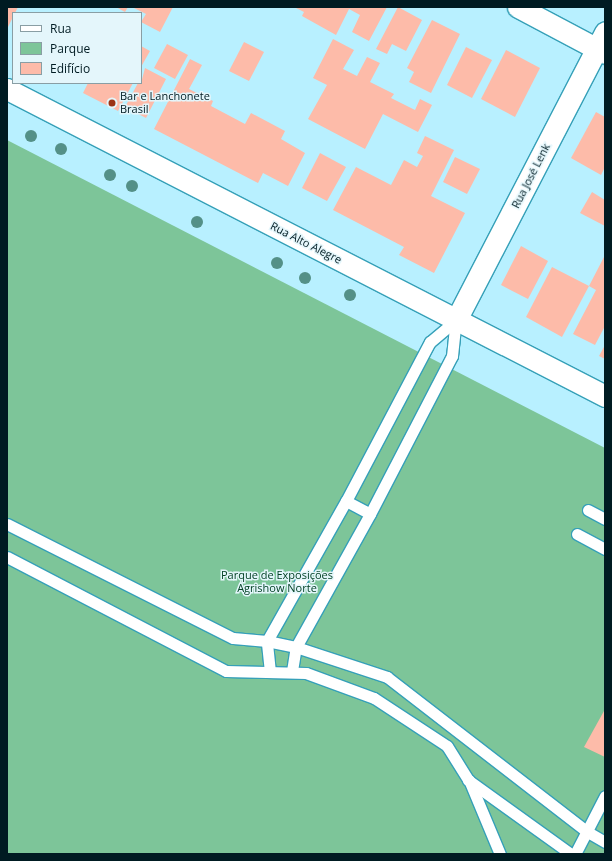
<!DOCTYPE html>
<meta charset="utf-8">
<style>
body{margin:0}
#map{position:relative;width:612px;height:861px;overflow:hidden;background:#b8f0ff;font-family:"Open Sans",sans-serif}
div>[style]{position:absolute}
.green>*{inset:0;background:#7dc599}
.building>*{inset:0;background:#fdbba9}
.roads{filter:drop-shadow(1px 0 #36a0b8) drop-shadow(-1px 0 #36a0b8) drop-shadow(0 1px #36a0b8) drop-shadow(0 -1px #36a0b8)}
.service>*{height:11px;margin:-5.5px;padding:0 5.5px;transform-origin:5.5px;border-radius:5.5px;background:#fff}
.minor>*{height:21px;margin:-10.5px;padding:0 10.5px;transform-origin:10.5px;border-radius:10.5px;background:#fff}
.trees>*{width:12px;height:12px;margin:-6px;border-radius:50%;background:#549087}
.dots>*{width:11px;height:11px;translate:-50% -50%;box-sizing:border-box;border:2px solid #e4f6fb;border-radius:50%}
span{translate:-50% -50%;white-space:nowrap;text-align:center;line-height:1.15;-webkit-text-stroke:3px #e4f6fb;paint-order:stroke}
.poi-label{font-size:11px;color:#001b22}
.left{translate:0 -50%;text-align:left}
.street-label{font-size:11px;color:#001b22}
.park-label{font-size:11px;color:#034225}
.frame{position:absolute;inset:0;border:8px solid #001b22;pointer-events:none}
.legend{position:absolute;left:12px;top:12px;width:130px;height:72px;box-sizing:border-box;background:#e4f6fb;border:1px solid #899ea4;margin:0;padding:5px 7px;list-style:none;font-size:12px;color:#001b22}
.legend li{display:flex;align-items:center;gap:8px;height:20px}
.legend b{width:20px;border:1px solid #899ea4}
</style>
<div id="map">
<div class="green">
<i style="clip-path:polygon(7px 140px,605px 448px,605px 854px,7px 854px)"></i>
</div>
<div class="building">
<i style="clip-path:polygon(7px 7px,18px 7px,7px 29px)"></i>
<i style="clip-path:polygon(116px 7px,128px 7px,125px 12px)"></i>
<i style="clip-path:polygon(132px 7px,173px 7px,160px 32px,141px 22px,146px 14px)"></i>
<i style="clip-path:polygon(294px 7px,387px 7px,369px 41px,352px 32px,360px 15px,349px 9px,336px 35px,302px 16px,304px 12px)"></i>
<i style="clip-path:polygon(398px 7px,422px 20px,406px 51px,392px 44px,387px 54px,376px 49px)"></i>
<i style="clip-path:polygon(432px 20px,460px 34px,431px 93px,409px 82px,414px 72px,407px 68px)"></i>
<i style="clip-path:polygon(333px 39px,354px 50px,343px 69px,357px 76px,367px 57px,380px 63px,370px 82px,394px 94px,391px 98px,415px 110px,420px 99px,432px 105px,418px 132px,383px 114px,365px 149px,308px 119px,327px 85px,313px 78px)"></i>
<i style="clip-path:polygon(244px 42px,264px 52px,249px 81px,229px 71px)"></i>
<i style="clip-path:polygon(167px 44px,188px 55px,175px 79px,154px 68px)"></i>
<i style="clip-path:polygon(141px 46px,150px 51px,141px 67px)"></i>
<i style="clip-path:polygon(466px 47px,492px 60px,472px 98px,447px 85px)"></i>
<i style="clip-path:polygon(506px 50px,540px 68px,515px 117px,481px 99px)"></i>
<i style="clip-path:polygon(190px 59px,202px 65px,189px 89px,213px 101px,211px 106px,245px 124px,251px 113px,285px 131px,281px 139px,305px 153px,288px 186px,263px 173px,258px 183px,154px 129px)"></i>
<i style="clip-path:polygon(145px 68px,166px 79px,146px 118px,125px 107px,138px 83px,141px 83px)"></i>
<i style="clip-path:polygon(88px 83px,133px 83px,118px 111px,83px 93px)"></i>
<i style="clip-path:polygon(596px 112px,605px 117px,605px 167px,601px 175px,571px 158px)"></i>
<i style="clip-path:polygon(425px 136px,454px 150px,431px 196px,465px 213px,434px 273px,399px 255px,404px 247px,333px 210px,356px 167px,391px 185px,404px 160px,417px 167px,423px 156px,417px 153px)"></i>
<i style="clip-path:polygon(320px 153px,346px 167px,327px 201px,302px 188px)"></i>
<i style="clip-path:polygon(455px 157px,480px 169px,467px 194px,443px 182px)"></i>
<i style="clip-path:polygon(592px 192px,605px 200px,605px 226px,580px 213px)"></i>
<i style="clip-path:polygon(521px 246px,548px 261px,528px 299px,501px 285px)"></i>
<i style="clip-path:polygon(605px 255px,605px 326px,595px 345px,573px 334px,596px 290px,589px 286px)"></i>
<i style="clip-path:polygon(552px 267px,589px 286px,562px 337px,526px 317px)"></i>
<i style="clip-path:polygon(605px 345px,605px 359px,599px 356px)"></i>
<i style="clip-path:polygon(604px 711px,605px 712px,605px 757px,584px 747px)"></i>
</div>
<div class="roads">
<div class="service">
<i style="left:346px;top:501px;width:27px;rotate:28deg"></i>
<i style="left:588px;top:510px;width:19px;rotate:28deg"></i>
<i style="left:7px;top:524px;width:253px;rotate:26.8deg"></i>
<i style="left:233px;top:638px;width:34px;rotate:5deg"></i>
<i style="left:267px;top:641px;width:30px;rotate:12deg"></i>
<i style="left:296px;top:647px;width:96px;rotate:18.2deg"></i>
<i style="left:387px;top:677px;width:252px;rotate:37.7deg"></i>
<i style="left:586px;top:831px;width:22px;rotate:30deg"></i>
<i style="left:577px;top:534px;width:32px;rotate:28deg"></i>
<i style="left:7px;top:557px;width:247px;rotate:27.5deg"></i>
<i style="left:226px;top:671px;width:80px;rotate:1.4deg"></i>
<i style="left:306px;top:673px;width:72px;rotate:20.2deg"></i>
<i style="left:374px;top:698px;width:87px;rotate:33.3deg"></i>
<i style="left:447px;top:746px;width:40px;rotate:58deg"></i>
<i style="left:468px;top:780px;width:127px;rotate:35.7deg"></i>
<i style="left:292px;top:671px;width:24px;rotate:-81deg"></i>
<i style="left:296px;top:647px;width:152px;rotate:-60.9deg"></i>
<i style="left:370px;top:514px;width:178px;rotate:-62.6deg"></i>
<i style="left:452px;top:356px;width:36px;rotate:-84deg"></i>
<i style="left:270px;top:672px;width:31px;rotate:-96deg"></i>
<i style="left:267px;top:641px;width:161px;rotate:-60.6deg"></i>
<i style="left:346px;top:501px;width:180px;rotate:-62.2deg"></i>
<i style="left:430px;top:342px;width:34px;rotate:-40deg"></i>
<i style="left:469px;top:780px;width:80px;rotate:67.3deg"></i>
<i style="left:575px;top:854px;width:65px;rotate:-62.7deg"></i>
</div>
<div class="minor">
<i style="left:518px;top:7px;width:98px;rotate:27.9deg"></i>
<i style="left:7px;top:89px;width:672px;rotate:27.17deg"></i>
<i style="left:456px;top:320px;width:324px;rotate:-62.6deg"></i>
</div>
</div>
<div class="trees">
<i style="left:31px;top:136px"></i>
<i style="left:61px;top:149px"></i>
<i style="left:110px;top:175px"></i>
<i style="left:132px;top:186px"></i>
<i style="left:197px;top:222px"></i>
<i style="left:277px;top:263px"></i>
<i style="left:305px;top:278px"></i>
<i style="left:350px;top:295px"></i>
</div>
<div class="dots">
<i style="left:112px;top:103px;background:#9b3314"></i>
</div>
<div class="poi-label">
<span class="left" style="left:120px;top:103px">Bar e Lanchonete<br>Brasil</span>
</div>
<div class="street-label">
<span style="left:531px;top:176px;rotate:-63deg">Rua José Lenk</span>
<span style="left:306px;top:243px;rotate:27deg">Rua Alto Alegre</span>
</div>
<div class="park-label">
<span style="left:277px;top:582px">Parque de Exposições<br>Agrishow Norte</span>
</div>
<div class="frame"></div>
<ul class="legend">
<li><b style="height:5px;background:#fff"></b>Rua</li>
<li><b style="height:11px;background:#7dc599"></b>Parque</li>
<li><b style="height:11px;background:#fdbba9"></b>Edifício</li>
</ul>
</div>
